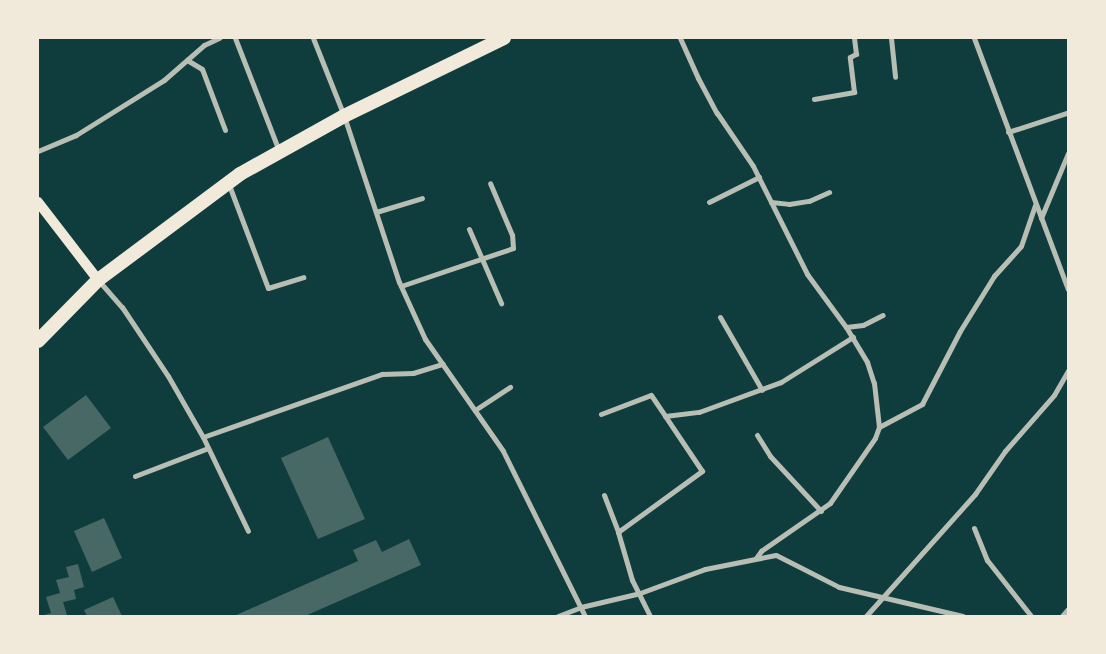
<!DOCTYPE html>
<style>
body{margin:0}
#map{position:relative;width:1106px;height:654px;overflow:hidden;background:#0f3d3e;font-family:"Source Sans 3",sans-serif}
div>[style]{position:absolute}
.building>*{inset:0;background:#486865}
.minor>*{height:5px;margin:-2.5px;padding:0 2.5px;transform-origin:2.5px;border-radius:2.5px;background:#b8beb3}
.secondary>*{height:10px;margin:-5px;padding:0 5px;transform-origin:5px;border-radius:5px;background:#f1e9da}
.trunk>*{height:14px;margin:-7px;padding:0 7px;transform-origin:7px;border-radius:7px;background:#f1e9da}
span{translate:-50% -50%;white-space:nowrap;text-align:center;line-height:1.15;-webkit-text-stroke:5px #f1e9da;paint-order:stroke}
.frame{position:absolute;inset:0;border:39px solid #f1e9da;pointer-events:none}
</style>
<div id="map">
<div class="building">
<i style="clip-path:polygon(86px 395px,111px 428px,68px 460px,43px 427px)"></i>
<i style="clip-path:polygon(328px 437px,365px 519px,318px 539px,281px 458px)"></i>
<i style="clip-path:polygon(104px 518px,122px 558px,92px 572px,74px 531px)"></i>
<i style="clip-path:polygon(409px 539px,421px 565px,305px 616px,234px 616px,358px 561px,353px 550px,376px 540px,382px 552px)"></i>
<i style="clip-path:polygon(78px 564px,84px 587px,74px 590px,76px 599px,63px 602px,67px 615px,41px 616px,51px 613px,46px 597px,60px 593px,56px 580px,69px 577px,66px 567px)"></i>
<i style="clip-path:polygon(113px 597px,122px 616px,87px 616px,84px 610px)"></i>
</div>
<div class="minor">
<i style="left:235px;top:38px;width:121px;rotate:68.7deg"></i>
<i style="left:313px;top:38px;width:84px;rotate:68.3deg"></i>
<i style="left:344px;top:116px;width:175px;rotate:71.7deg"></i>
<i style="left:399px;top:282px;width:63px;rotate:65.5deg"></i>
<i style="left:425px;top:339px;width:136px;rotate:55.1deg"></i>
<i style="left:503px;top:451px;width:184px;rotate:63.6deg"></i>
<i style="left:680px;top:38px;width:44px;rotate:65.8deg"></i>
<i style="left:698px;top:78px;width:40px;rotate:62deg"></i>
<i style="left:717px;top:113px;width:64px;rotate:55.8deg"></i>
<i style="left:753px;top:166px;width:121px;rotate:63.4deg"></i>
<i style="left:807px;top:274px;width:66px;rotate:53.7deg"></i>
<i style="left:846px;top:327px;width:41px;rotate:59deg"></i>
<i style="left:867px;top:362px;width:22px;rotate:72deg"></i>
<i style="left:874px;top:383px;width:44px;rotate:83.5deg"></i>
<i style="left:891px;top:38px;width:39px;rotate:84deg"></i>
<i style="left:974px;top:38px;width:268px;rotate:69.5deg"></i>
<i style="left:187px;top:60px;width:17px;rotate:31deg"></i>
<i style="left:202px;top:69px;width:65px;rotate:69.3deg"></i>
<i style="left:814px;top:99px;width:41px;rotate:-9.9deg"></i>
<i style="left:854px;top:92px;width:35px;rotate:-97deg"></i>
<i style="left:850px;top:57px;width:7px;rotate:-27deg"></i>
<i style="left:856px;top:54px;width:16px;rotate:-97deg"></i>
<i style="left:1008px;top:132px;width:61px;rotate:-18.1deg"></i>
<i style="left:38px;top:151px;width:41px;rotate:-22.8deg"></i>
<i style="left:76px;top:135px;width:104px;rotate:-32deg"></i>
<i style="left:164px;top:80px;width:53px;rotate:-41.2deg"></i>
<i style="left:204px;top:45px;width:17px;rotate:-25deg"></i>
<i style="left:229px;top:185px;width:110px;rotate:69.3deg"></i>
<i style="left:268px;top:288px;width:37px;rotate:-17deg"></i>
<i style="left:709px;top:202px;width:56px;rotate:-26.6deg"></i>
<i style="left:771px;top:202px;width:18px;rotate:6deg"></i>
<i style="left:789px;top:204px;width:20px;rotate:-9deg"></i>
<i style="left:809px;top:201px;width:22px;rotate:-24deg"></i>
<i style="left:376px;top:212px;width:48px;rotate:-16.9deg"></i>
<i style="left:1041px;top:218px;width:70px;rotate:-67.4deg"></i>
<i style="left:469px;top:229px;width:81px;rotate:66.6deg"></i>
<i style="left:99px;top:281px;width:35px;rotate:49deg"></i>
<i style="left:122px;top:307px;width:83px;rotate:56.3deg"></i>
<i style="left:168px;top:376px;width:70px;rotate:60.2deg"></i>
<i style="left:203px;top:437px;width:104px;rotate:64.4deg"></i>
<i style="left:401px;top:286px;width:118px;rotate:-18.7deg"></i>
<i style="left:513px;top:248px;width:13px;rotate:-94deg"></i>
<i style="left:512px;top:235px;width:56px;rotate:-112.9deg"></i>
<i style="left:720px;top:317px;width:84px;rotate:60.1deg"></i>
<i style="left:846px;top:327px;width:17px;rotate:-7deg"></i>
<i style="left:863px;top:325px;width:22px;rotate:-27deg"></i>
<i style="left:475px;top:410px;width:42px;rotate:-33.3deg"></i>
<i style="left:601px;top:414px;width:53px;rotate:-20.8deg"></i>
<i style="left:651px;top:395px;width:25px;rotate:56deg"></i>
<i style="left:665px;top:416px;width:34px;rotate:-7deg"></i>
<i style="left:699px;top:412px;width:87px;rotate:-20.1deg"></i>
<i style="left:781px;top:382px;width:85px;rotate:-32deg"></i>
<i style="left:757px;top:435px;width:25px;rotate:58deg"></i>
<i style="left:770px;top:456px;width:75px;rotate:47.2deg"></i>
<i style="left:203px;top:437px;width:190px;rotate:-19.4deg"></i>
<i style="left:382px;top:374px;width:31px;rotate:-2deg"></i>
<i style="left:413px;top:373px;width:31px;rotate:-17deg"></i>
<i style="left:135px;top:476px;width:78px;rotate:-21deg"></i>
<i style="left:604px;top:495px;width:40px;rotate:69deg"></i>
<i style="left:974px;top:528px;width:35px;rotate:68deg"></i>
<i style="left:987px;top:560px;width:71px;rotate:51.8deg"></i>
<i style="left:756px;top:558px;width:9px;rotate:-54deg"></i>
<i style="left:761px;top:551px;width:84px;rotate:-34.8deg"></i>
<i style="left:830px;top:503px;width:79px;rotate:-55.3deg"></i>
<i style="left:875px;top:438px;width:12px;rotate:-70deg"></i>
<i style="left:879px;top:427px;width:49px;rotate:-28.1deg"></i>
<i style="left:922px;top:404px;width:82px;rotate:-62.5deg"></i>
<i style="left:960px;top:331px;width:65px;rotate:-58.3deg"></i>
<i style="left:994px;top:276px;width:40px;rotate:-48deg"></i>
<i style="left:1021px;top:246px;width:43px;rotate:-71.1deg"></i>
<i style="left:558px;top:616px;width:25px;rotate:-21deg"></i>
<i style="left:581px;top:607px;width:61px;rotate:-13.3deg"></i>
<i style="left:640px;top:593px;width:69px;rotate:-20.3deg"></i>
<i style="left:705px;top:569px;width:72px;rotate:-11.2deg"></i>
<i style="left:776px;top:555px;width:71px;rotate:26.9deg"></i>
<i style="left:839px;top:587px;width:127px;rotate:13.2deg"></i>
<i style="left:650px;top:616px;width:40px;rotate:-116.6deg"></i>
<i style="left:632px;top:580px;width:50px;rotate:-106.3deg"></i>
<i style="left:618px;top:532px;width:104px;rotate:-36deg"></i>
<i style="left:702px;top:471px;width:66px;rotate:-123.9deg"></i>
<i style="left:866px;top:616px;width:164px;rotate:-48.2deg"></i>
<i style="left:975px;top:494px;width:52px;rotate:-55.1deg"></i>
<i style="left:1005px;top:451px;width:74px;rotate:-48.8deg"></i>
<i style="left:1054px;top:395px;width:28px;rotate:-60deg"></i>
<i style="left:1062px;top:616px;width:9px;rotate:-49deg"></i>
</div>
<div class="secondary">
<i style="left:38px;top:202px;width:98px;rotate:52.4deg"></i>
</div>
<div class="trunk">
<i style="left:38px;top:341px;width:86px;rotate:-45.5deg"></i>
<i style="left:98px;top:280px;width:177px;rotate:-36.7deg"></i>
<i style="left:240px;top:174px;width:119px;rotate:-29.1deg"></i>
<i style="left:344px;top:116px;width:178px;rotate:-26deg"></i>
</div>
<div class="frame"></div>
</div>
